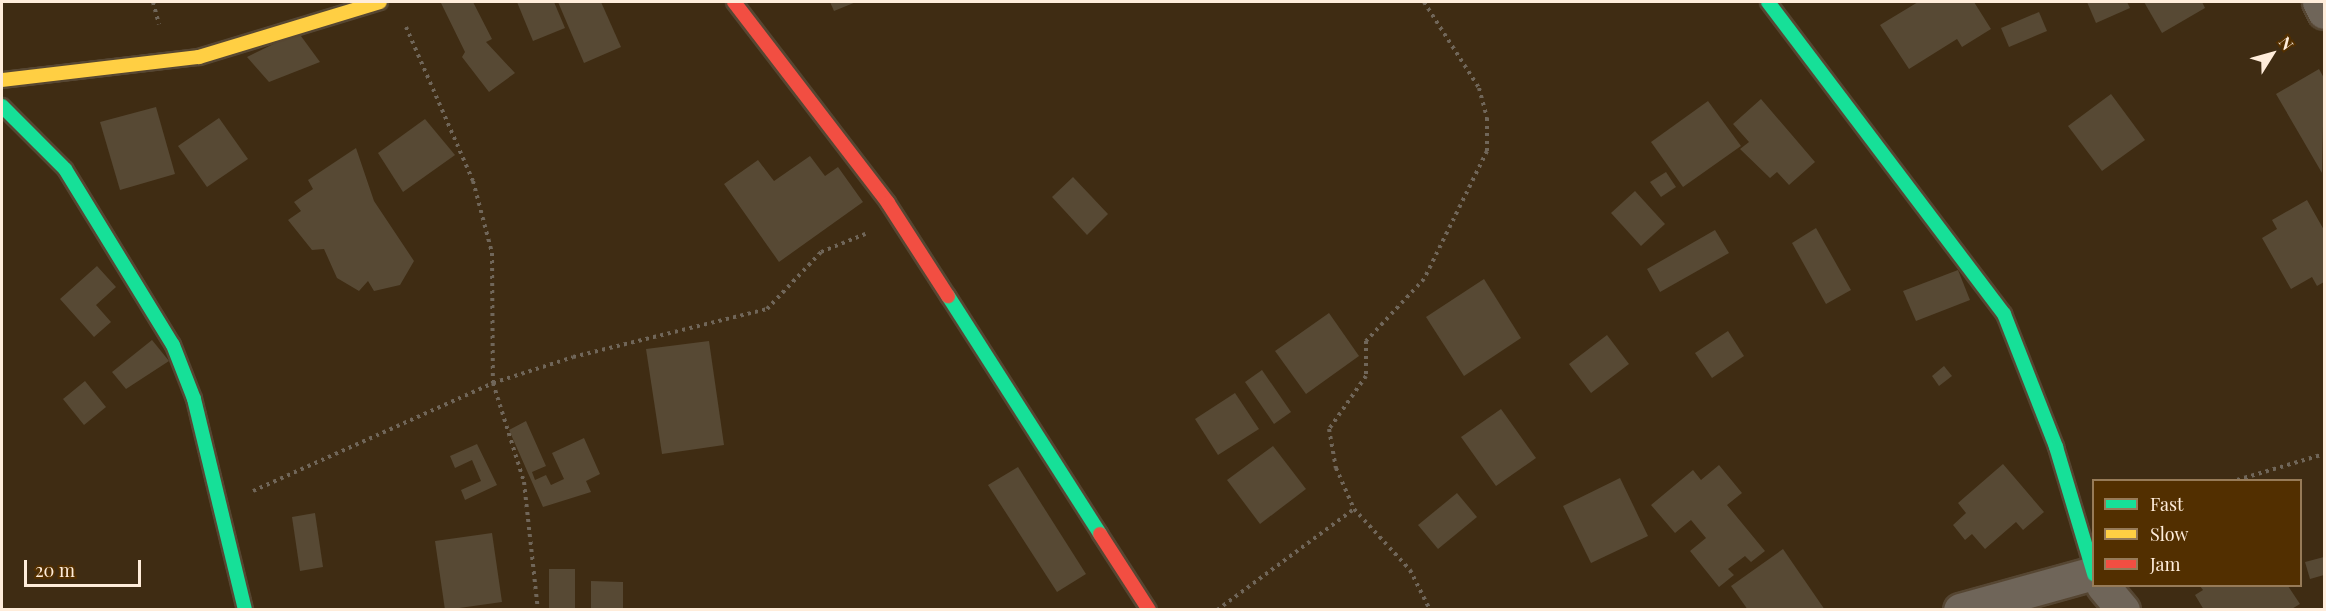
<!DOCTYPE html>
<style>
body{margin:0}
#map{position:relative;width:2326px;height:611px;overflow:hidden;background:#3f2c13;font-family:"Playfair Display",serif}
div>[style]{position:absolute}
.building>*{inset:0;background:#574934}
.path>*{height:4px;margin-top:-2px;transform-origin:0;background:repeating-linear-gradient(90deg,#706659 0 3px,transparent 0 7.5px)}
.roads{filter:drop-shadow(2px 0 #564632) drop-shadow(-2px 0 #564632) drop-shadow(0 2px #564632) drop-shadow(0 -2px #564632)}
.street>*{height:33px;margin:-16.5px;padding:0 16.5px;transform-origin:16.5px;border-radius:16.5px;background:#6f6559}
.fast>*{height:14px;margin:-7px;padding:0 7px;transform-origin:7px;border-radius:7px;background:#16e098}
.slow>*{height:14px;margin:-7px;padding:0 7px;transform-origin:7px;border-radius:7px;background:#ffcf43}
.jam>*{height:14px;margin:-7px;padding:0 7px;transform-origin:7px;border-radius:7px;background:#f24e42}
span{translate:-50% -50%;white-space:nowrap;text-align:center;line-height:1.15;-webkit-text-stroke:4.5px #522f00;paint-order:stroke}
.frame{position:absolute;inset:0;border:3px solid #ffeddb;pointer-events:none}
.legend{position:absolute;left:2092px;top:479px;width:210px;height:108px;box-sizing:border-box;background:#522f00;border:2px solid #977b58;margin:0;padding:8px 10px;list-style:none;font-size:18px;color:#ffeddb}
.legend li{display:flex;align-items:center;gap:12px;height:30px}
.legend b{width:30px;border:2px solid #977b58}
.north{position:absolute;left:2242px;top:24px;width:60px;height:60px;-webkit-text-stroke:4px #522f00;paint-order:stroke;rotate:53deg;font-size:16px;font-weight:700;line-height:24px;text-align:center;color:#ffeddb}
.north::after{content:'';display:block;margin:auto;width:21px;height:27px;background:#ffeddb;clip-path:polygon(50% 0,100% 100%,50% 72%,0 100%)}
.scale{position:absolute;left:24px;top:560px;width:117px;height:27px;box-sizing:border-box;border:3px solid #ffeddb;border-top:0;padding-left:8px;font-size:18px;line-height:21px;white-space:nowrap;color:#ffeddb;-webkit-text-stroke:4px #522f00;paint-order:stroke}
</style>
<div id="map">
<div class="building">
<i style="clip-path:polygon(445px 2px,473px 2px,492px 39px,486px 42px,515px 73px,489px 92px,462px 57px,465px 52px,441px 3px)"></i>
<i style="clip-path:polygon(517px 2px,554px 2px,565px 28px,533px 41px)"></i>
<i style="clip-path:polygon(558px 2px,601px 2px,621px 47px,584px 63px)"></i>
<i style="clip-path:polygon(830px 2px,856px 2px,834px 11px)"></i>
<i style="clip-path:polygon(1918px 2px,1974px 2px,1991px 29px,1962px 47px,1957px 39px,1909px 69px,1880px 25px)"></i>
<i style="clip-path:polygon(2087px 2px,2127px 2px,2130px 8px,2096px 23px)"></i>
<i style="clip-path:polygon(2144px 2px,2202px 2px,2205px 8px,2162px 33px)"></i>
<i style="clip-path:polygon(2039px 12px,2047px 31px,2009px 47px,2001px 28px)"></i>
<i style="clip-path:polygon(298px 32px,320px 62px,269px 82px,247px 57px)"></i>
<i style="clip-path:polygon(2319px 69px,2324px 78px,2322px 173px,2276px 94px)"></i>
<i style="clip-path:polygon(2111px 94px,2145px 140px,2102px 171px,2068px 126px)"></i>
<i style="clip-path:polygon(1761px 99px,1815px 162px,1789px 185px,1777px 172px,1770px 178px,1740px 149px,1749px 142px,1733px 124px)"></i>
<i style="clip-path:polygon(1708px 101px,1741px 146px,1683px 187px,1651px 142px)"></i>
<i style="clip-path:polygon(156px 107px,175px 174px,120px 190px,100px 122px)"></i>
<i style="clip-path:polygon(219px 118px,248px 159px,207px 187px,178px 146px)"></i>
<i style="clip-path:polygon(425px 119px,455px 155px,403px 192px,378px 153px)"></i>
<i style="clip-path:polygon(356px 148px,374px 201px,414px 261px,400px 285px,374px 291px,368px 281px,359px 291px,337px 278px,324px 249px,312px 250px,288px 220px,301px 211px,294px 202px,313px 189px,308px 180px)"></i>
<i style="clip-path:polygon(810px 156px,825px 176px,838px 167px,863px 202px,779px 262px,724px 184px,758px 160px,774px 181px)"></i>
<i style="clip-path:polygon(1666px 172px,1676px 187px,1661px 197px,1650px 182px)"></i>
<i style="clip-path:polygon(1073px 177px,1108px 214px,1087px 235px,1052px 197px)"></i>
<i style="clip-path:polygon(1635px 191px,1665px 224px,1641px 246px,1611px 213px)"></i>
<i style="clip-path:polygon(2307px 200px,2324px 230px,2324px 282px,2317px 286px,2312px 277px,2291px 289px,2262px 238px,2277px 229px,2272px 220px)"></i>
<i style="clip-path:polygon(1816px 228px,1851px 290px,1826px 304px,1792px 243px)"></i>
<i style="clip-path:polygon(1715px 230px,1729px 253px,1660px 292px,1647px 269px)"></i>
<i style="clip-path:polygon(97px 266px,116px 287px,96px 305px,111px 322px,94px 337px,60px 299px)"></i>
<i style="clip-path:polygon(1958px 270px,1970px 300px,1916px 321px,1903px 291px)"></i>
<i style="clip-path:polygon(1484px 279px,1521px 338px,1464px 376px,1426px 317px)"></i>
<i style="clip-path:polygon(1329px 313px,1359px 356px,1306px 394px,1275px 351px)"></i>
<i style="clip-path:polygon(1728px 331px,1744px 356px,1712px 378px,1695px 353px)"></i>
<i style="clip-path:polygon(1607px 335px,1629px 364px,1591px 393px,1569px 364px)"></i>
<i style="clip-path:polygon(152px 340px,169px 361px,126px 389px,112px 372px)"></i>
<i style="clip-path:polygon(709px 341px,724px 445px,662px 454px,646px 349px)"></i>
<i style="clip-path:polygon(1944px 366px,1952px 376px,1939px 386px,1932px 376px)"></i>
<i style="clip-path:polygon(1262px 370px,1291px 412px,1274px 424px,1245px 382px)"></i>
<i style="clip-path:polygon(85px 381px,106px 407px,84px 425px,63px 399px)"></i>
<i style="clip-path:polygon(1235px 393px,1259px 429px,1218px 455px,1195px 419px)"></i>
<i style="clip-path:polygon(1501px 409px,1536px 458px,1496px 486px,1461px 437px)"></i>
<i style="clip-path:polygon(526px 421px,546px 466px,532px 472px,535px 480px,546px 475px,551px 485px,564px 479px,552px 453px,584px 438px,600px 474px,586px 481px,591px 492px,543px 507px,509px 430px)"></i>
<i style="clip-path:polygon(477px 444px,497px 485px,465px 500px,461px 490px,481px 481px,472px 460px,455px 468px,450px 456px)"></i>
<i style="clip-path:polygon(1273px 446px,1306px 489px,1260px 524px,1227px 480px)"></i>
<i style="clip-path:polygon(2003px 464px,2044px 512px,2023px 530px,2016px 522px,1985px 549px,1972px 534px,1965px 540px,1953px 525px,1966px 513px,1958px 503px)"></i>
<i style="clip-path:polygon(1719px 465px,1742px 493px,1727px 505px,1765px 551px,1751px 562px,1745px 556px,1728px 569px,1734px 575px,1719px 587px,1690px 551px,1706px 538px,1691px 520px,1675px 533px,1651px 505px,1693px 470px,1701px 480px)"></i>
<i style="clip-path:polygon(1018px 467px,1086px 574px,1057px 592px,988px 485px)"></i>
<i style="clip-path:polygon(1620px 478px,1648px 536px,1591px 563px,1563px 506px)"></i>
<i style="clip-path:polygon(1457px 493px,1477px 517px,1438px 549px,1418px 525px)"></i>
<i style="clip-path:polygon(315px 513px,323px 567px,300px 571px,292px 517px)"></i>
<i style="clip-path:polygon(492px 533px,502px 602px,445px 610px,435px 541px)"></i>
<i style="clip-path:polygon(1783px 549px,1825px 610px,1748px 610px,1731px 586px)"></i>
<i style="clip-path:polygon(2324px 557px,2324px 575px,2310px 579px,2305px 562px)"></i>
<i style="clip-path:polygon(549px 569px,575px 569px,575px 610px,549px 610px)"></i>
<i style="clip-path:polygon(591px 581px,623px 582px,623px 610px,591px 610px)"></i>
<i style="clip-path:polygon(2200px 586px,2288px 586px,2300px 604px,2290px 610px,2204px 610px,2195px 595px,2203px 590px)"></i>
</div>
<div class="path">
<i style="left:153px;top:2px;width:23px;rotate:75deg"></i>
<i style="left:1424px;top:2px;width:102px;rotate:57.4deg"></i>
<i style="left:1479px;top:88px;width:31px;rotate:75deg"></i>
<i style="left:1487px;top:118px;width:33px;rotate:90deg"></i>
<i style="left:1487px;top:151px;width:143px;rotate:116.2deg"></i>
<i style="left:1424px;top:279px;width:85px;rotate:133.1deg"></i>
<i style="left:1366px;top:341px;width:35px;rotate:90deg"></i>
<i style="left:1366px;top:376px;width:65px;rotate:124.9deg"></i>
<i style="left:1329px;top:429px;width:40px;rotate:80deg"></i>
<i style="left:1336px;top:468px;width:45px;rotate:66.3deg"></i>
<i style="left:1354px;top:509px;width:83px;rotate:47.4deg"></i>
<i style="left:1410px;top:570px;width:45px;rotate:63.4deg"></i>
<i style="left:406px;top:27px;width:168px;rotate:66.5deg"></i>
<i style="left:473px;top:181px;width:74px;rotate:75.2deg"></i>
<i style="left:492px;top:253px;width:130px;rotate:89.6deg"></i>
<i style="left:493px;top:383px;width:104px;rotate:72.6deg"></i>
<i style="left:524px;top:482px;width:129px;rotate:83.8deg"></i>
<i style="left:2237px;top:480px;width:91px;rotate:-16.6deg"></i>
<i style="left:253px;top:491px;width:263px;rotate:-24.2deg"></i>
<i style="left:493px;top:383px;width:84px;rotate:-18deg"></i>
<i style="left:573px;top:357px;width:200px;rotate:-13.9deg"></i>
<i style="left:767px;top:309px;width:79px;rotate:-46.5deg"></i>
<i style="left:821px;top:252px;width:48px;rotate:-22.2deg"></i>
<i style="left:1217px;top:610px;width:170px;rotate:-36.4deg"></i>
</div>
<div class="roads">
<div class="street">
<i style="left:2319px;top:2px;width:11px;rotate:63deg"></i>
<i style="left:2103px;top:586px;width:31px;rotate:50deg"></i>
<i style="left:1960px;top:610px;width:138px;rotate:-15.5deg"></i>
</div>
<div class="fast">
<i style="left:1768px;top:2px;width:391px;rotate:52.9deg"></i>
<i style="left:2004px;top:314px;width:143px;rotate:68.6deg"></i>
<i style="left:2056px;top:447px;width:133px;rotate:73.3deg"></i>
<i style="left:2px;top:106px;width:89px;rotate:45deg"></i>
<i style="left:65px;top:169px;width:206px;rotate:58.5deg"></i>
<i style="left:173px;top:345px;width:58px;rotate:68.7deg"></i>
<i style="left:194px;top:399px;width:217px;rotate:76.4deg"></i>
<i style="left:948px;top:296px;width:282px;rotate:57.4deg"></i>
</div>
<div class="slow">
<i style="left:2px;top:80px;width:198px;rotate:-6.7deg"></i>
<i style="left:199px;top:57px;width:189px;rotate:-16.9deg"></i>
</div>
<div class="jam">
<i style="left:734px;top:2px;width:253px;rotate:52.5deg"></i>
<i style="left:888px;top:203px;width:111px;rotate:57.2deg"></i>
<i style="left:1100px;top:534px;width:90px;rotate:57.2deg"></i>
</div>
</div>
<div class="frame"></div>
<ul class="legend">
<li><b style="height:8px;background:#16e098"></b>Fast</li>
<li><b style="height:8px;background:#ffcf43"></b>Slow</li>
<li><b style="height:8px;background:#f24e42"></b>Jam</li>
</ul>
<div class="north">N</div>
<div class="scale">20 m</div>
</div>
